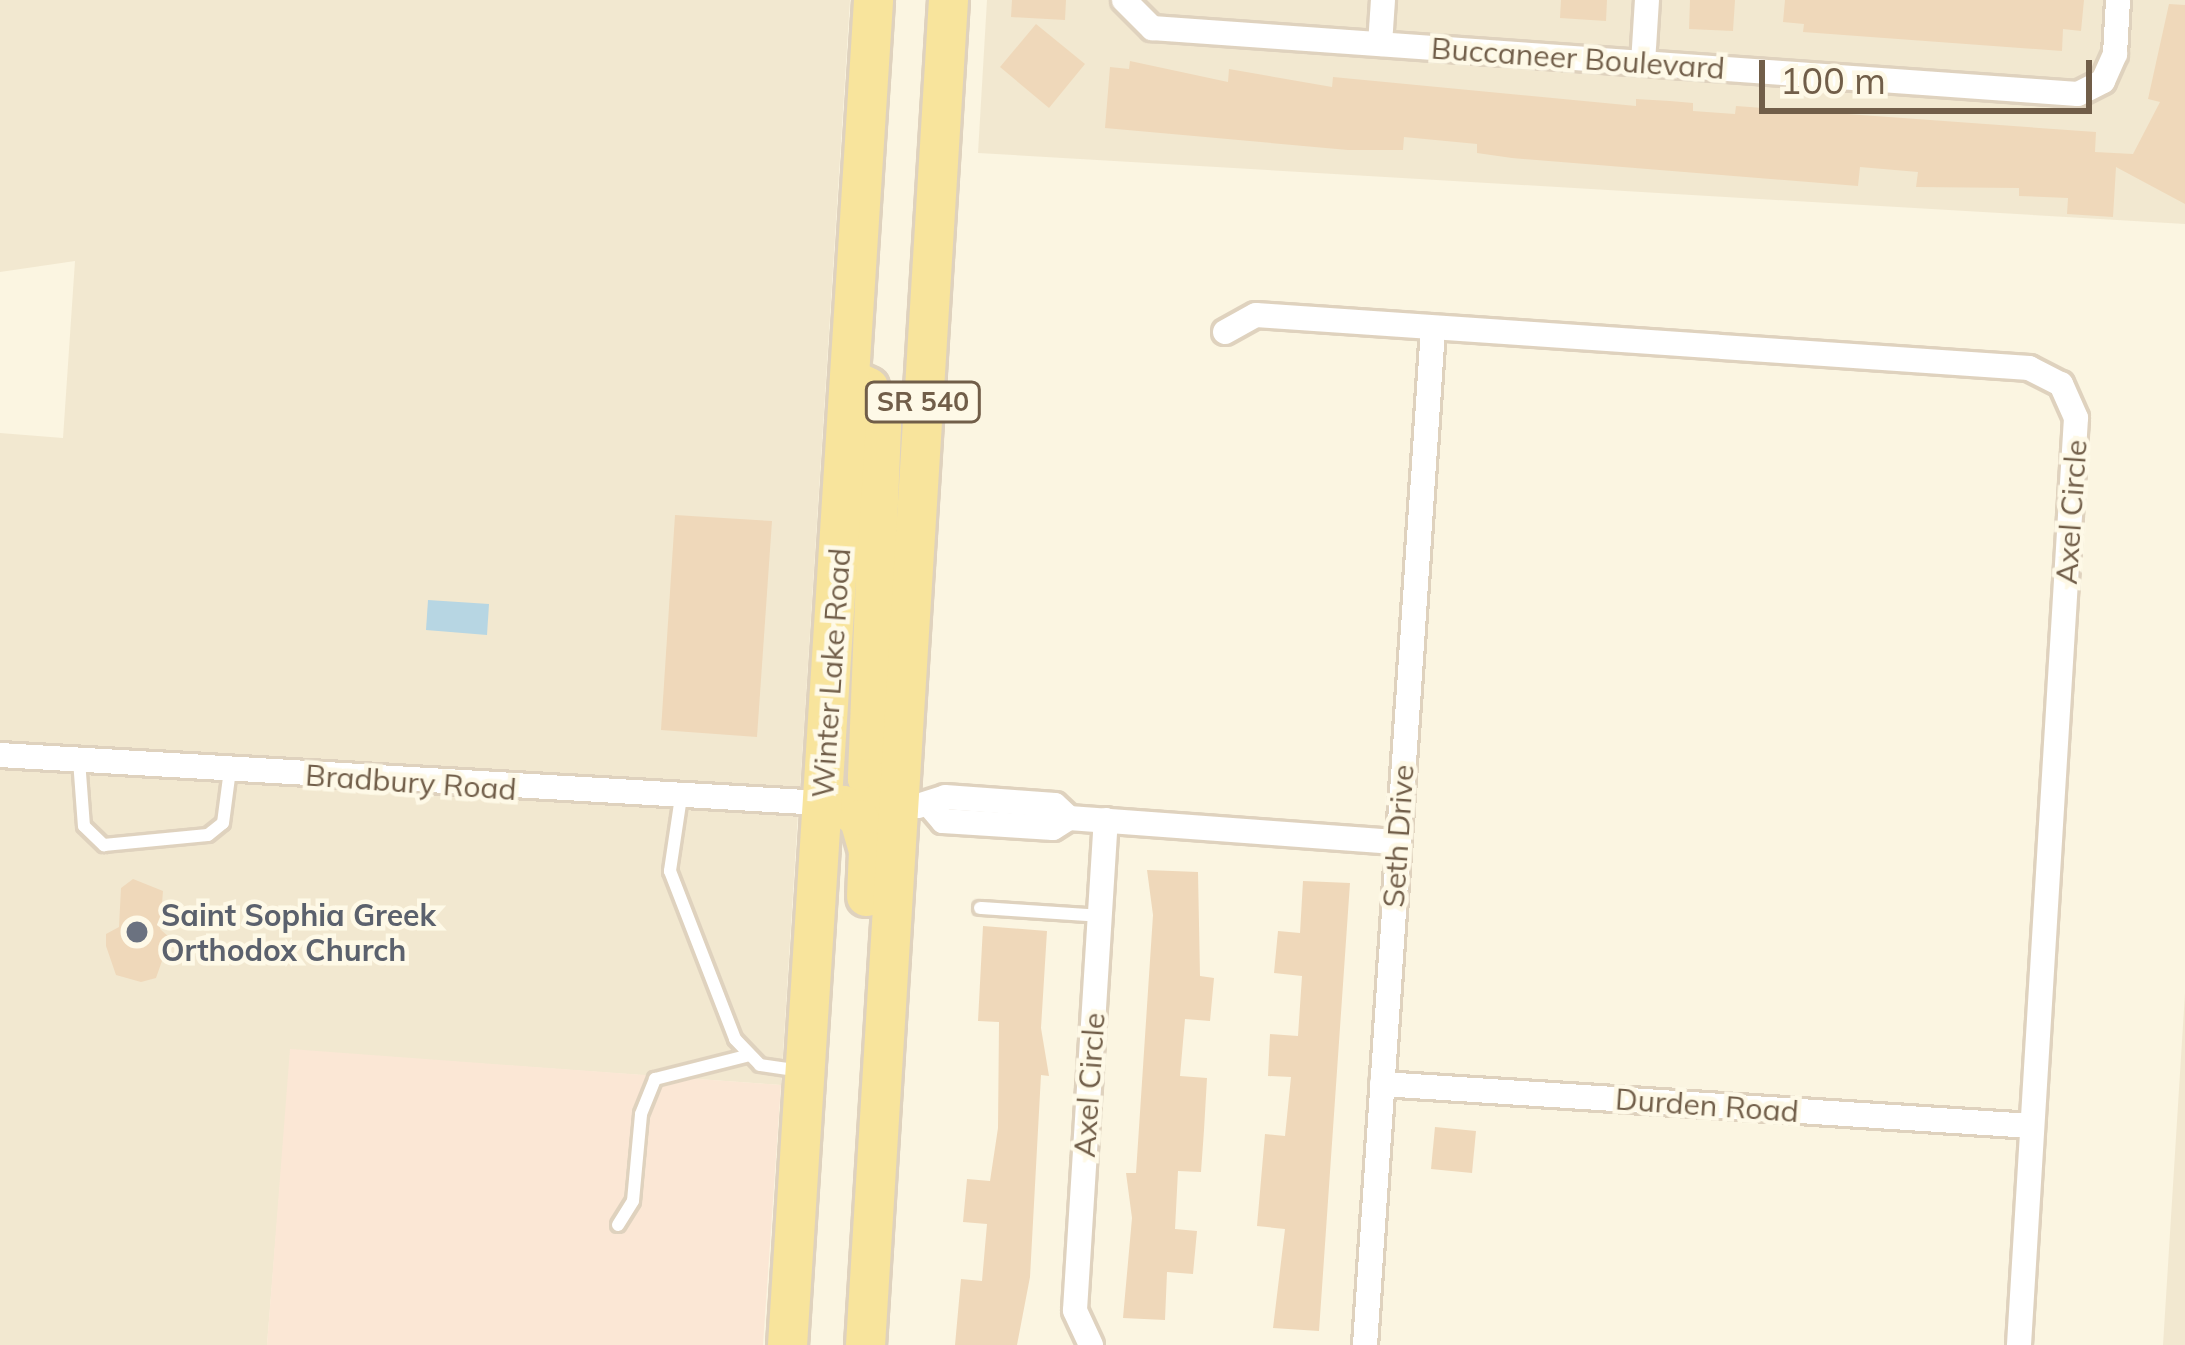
<!DOCTYPE html>
<style>
body{margin:0}
#map{position:relative;width:2185px;height:1345px;overflow:hidden;background:#fbf5e1;font-family:Mulish,sans-serif}
div>[style]{position:absolute}
.residential>*{inset:0;background:#f2e8d0}
.commercial>*{inset:0;background:#fbe7d5}
.water>*{inset:0;background:#b7d6e3}
.building>*{inset:0;background:#efd8ba}
.roads{filter:drop-shadow(3px 0 #dfd2be) drop-shadow(-3px 0 #dfd2be) drop-shadow(0 3px #dfd2be) drop-shadow(0 -3px #dfd2be)}
.lane>*{height:12px;margin:-6px;padding:0 6px;transform-origin:6px;border-radius:6px;background:#fff}
.street>*{height:24px;margin:-12px;padding:0 12px;transform-origin:12px;border-radius:12px;background:#fff}
.primary>*{height:39px;margin:-19.5px;padding:0 19.5px;transform-origin:19.5px;border-radius:19.5px;background:#f8e49c}
.dots>*{width:33px;height:33px;translate:-50% -50%;box-sizing:border-box;border:6px solid #fef9e7;border-radius:50%}
span{translate:-50% -50%;white-space:nowrap;text-align:center;line-height:1.15;-webkit-text-stroke:9px #fef9e7;paint-order:stroke}
.shield-label span{padding:3px 9px;background:#fef9e7;border:3px solid;border-radius:9px;-webkit-text-stroke-width:0}
.shield-label{font-size:27px;color:#715e49;font-weight:700}
.street-label{font-size:30px;color:#715e49}
.worship-label{font-size:30px;color:#5b616d;font-weight:700}
.left{translate:0 -50%;text-align:left}
.scale{position:absolute;left:1759px;top:60px;width:333px;height:54px;box-sizing:border-box;border:6px solid #715e49;border-top:0;padding-left:15px;font-size:36px;line-height:42px;white-space:nowrap;color:#715e49;-webkit-text-stroke:9px #fef9e7;paint-order:stroke}
</style>
<div id="map">
<div class="residential">
<i style="clip-path:polygon(0 0,850px 0,800px 790px,0 744px,0 433px,63px 438px,75px 261px,0 272px)"></i>
<i style="clip-path:polygon(987px 0,2185px 0,2185px 224px,978px 153px)"></i>
<i style="clip-path:polygon(0 767px,798px 813px,781px 1085px,291px 1050px,267px 1345px,0 1345px)"></i>
<i style="clip-path:polygon(2185px 993px,2185px 1345px,2163px 1345px)"></i>
</div>
<div class="commercial">
<i style="clip-path:polygon(290px 1049px,781px 1085px,763px 1345px,267px 1345px)"></i>
</div>
<div class="water">
<i style="clip-path:polygon(428px 600px,489px 604px,487px 635px,426px 630px)"></i>
</div>
<div class="building">
<i style="clip-path:polygon(1012px 0,1066px 0,1065px 20px,1011px 17px)"></i>
<i style="clip-path:polygon(1561px 0,1607px 0,1606px 21px,1560px 18px)"></i>
<i style="clip-path:polygon(1690px 0,1735px 0,1733px 31px,1689px 29px)"></i>
<i style="clip-path:polygon(1785px 0,2084px 0,2081px 31px,2063px 29px,2062px 51px,1803px 32px,1804px 24px,1783px 22px)"></i>
<i style="clip-path:polygon(2169px 4px,2185px 5px,2185px 204px,2116px 167px,2113px 217px,2067px 214px,2068px 198px,2019px 196px,2019px 188px,1916px 187px,1918px 172px,1860px 167px,1858px 186px,1512px 158px,1477px 153px,1477px 144px,1404px 137px,1403px 150px,1348px 150px,1105px 128px,1110px 67px,1129px 69px,1130px 61px,1228px 82px,1229px 69px,1332px 87px,1333px 77px,1636px 106px,1636px 99px,1670px 101px,1693px 103px,1693px 111px,1735px 114px,1736px 106px,2096px 132px,2095px 152px,2133px 154px,2160px 102px,2148px 99px)"></i>
<i style="clip-path:polygon(1036px 24px,1085px 64px,1049px 108px,1000px 67px)"></i>
<i style="clip-path:polygon(675px 515px,772px 521px,757px 737px,661px 730px)"></i>
<i style="clip-path:polygon(1147px 870px,1198px 872px,1200px 976px,1214px 978px,1210px 1021px,1185px 1019px,1180px 1076px,1207px 1078px,1204px 1130px,1201px 1172px,1178px 1171px,1175px 1229px,1197px 1231px,1193px 1274px,1167px 1272px,1165px 1320px,1123px 1318px,1132px 1218px,1126px 1173px,1136px 1173px,1153px 915px)"></i>
<i style="clip-path:polygon(133px 879px,163px 891px,160px 929px,170px 938px,156px 978px,141px 982px,116px 975px,106px 946px,106px 934px,119px 927px,121px 888px)"></i>
<i style="clip-path:polygon(1303px 881px,1350px 883px,1319px 1331px,1273px 1328px,1285px 1229px,1257px 1226px,1265px 1134px,1285px 1136px,1291px 1077px,1268px 1076px,1270px 1034px,1298px 1036px,1302px 976px,1274px 973px,1278px 931px,1300px 933px)"></i>
<i style="clip-path:polygon(983px 926px,1047px 931px,1041px 1028px,1049px 1076px,1041px 1075px,1030px 1277px,1017px 1345px,955px 1345px,961px 1279px,982px 1281px,987px 1224px,963px 1222px,967px 1179px,990px 1181px,998px 1128px,999px 1022px,978px 1021px)"></i>
<i style="clip-path:polygon(1435px 1127px,1476px 1131px,1472px 1173px,1431px 1169px)"></i>
</div>
<div class="roads">
<div class="lane">
<i style="left:79px;top:760px;width:66px;rotate:85.7deg"></i>
<i style="left:84px;top:826px;width:28px;rotate:44deg"></i>
<i style="left:104px;top:845px;width:104px;rotate:-5.5deg"></i>
<i style="left:208px;top:835px;width:19px;rotate:-39deg"></i>
<i style="left:223px;top:823px;width:53px;rotate:-82.5deg"></i>
<i style="left:681px;top:797px;width:75px;rotate:98.5deg"></i>
<i style="left:670px;top:871px;width:180px;rotate:68.8deg"></i>
<i style="left:735px;top:1039px;width:36px;rotate:46deg"></i>
<i style="left:760px;top:1065px;width:41px;rotate:8.3deg"></i>
<i style="left:980px;top:908px;width:120px;rotate:3.8deg"></i>
<i style="left:618px;top:1225px;width:28px;rotate:-58deg"></i>
<i style="left:633px;top:1201px;width:87px;rotate:-84.7deg"></i>
<i style="left:641px;top:1114px;width:38px;rotate:-68deg"></i>
<i style="left:655px;top:1079px;width:94px;rotate:-14.2deg"></i>
</div>
<div class="street">
<i style="left:1124px;top:0;width:40px;rotate:45deg"></i>
<i style="left:1152px;top:28px;width:928px;rotate:4.08deg"></i>
<i style="left:2078px;top:94px;width:28px;rotate:-27deg"></i>
<i style="left:2103px;top:81px;width:30px;rotate:-66deg"></i>
<i style="left:2115px;top:54px;width:54px;rotate:-86.8deg"></i>
<i style="left:1380px;top:44px;width:44px;rotate:-86.1deg"></i>
<i style="left:1643px;top:63px;width:63px;rotate:-86.4deg"></i>
<i style="left:1225px;top:332px;width:35px;rotate:-29deg"></i>
<i style="left:1256px;top:315px;width:775px;rotate:3.92deg"></i>
<i style="left:2029px;top:368px;width:36px;rotate:27deg"></i>
<i style="left:2061px;top:384px;width:37px;rotate:66deg"></i>
<i style="left:2076px;top:418px;width:929px;rotate:93.52deg"></i>
<i style="left:0;top:755px;width:823px;rotate:3.34deg"></i>
<i style="left:918px;top:806px;width:28px;rotate:-18deg"></i>
<i style="left:945px;top:797px;width:110px;rotate:4.2deg"></i>
<i style="left:1055px;top:805px;width:19px;rotate:43deg"></i>
<i style="left:930px;top:806px;width:20px;rotate:49deg"></i>
<i style="left:943px;top:821px;width:110px;rotate:3.6deg"></i>
<i style="left:1053px;top:828px;width:19px;rotate:-32deg"></i>
<i style="left:1069px;top:818px;width:330px;rotate:4.2deg"></i>
<i style="left:1382px;top:1084px;width:651px;rotate:3.7deg"></i>
<i style="left:1091px;top:1345px;width:38px;rotate:-115deg"></i>
<i style="left:1075px;top:1310px;width:491px;rotate:-86.4deg"></i>
<i style="left:1365px;top:1345px;width:1019px;rotate:-86.17deg"></i>
</div>
<div class="primary">
<i style="left:849px;top:378px;width:21px;rotate:25deg"></i>
<i style="left:868px;top:387px;width:42px;rotate:72deg"></i>
<i style="left:881px;top:427px;width:351px;rotate:92.3deg"></i>
<i style="left:867px;top:778px;width:27px;rotate:62deg"></i>
<i style="left:880px;top:802px;width:17px;rotate:7deg"></i>
<i style="left:822px;top:803px;width:21px;rotate:5deg"></i>
<i style="left:843px;top:805px;width:21px;rotate:41deg"></i>
<i style="left:859px;top:819px;width:33px;rotate:74deg"></i>
<i style="left:868px;top:851px;width:45px;rotate:92.5deg"></i>
<i style="left:787px;top:1345px;width:1348px;rotate:-86.34deg"></i>
<i style="left:865px;top:1345px;width:1348px;rotate:-86.47deg"></i>
</div>
</div>
<div class="dots">
<i style="left:137px;top:932px;background:#6b7280"></i>
</div>
<div class="shield-label">
<span style="left:923px;top:402px">SR 540</span>
</div>
<div class="street-label">
<span style="left:1578px;top:58px;rotate:4deg">Buccaneer Boulevard</span>
<span style="left:2071px;top:512px;rotate:-86deg">Axel Circle</span>
<span style="left:831px;top:673px;rotate:-86deg">Winter Lake Road</span>
<span style="left:411px;top:782px;rotate:4deg">Bradbury Road</span>
<span style="left:1398px;top:836px;rotate:-86deg">Seth Drive</span>
<span style="left:1089px;top:1085px;rotate:-86deg">Axel Circle</span>
<span style="left:1707px;top:1105px;rotate:4deg">Durden Road</span>
</div>
<div class="worship-label">
<span class="left" style="left:161px;top:932px">Saint Sophia Greek<br>Orthodox Church</span>
</div>
<div class="scale">100 m</div>
</div>
